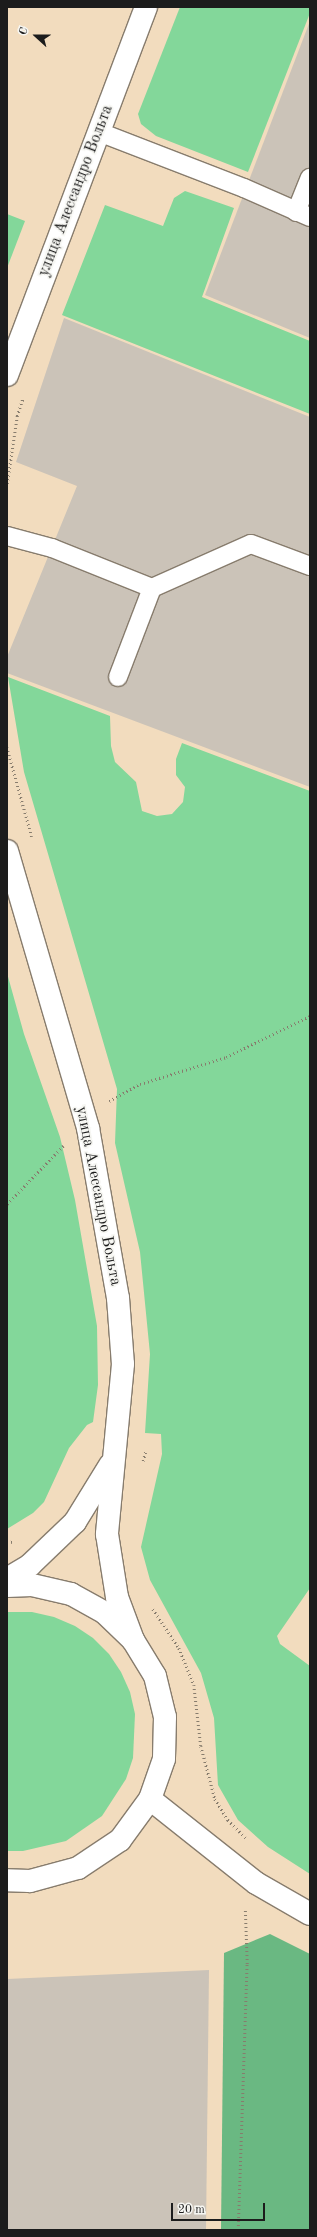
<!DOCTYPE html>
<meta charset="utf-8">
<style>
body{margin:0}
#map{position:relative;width:317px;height:2237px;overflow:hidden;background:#f2dcbe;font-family:"Old Standard TT",serif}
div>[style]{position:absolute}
.industrial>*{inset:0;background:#cbc3b8}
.green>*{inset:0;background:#83d79a}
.forest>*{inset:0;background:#6ab882}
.path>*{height:2.5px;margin-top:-1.25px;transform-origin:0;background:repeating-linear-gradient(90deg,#877c6d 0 1px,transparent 0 4px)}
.roads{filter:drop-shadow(1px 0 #877c6d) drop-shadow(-1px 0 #877c6d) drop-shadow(0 1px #877c6d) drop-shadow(0 -1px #877c6d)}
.service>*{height:18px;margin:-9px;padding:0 9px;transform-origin:9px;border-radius:9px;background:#fff}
.minor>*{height:22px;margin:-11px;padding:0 11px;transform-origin:11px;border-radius:11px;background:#fff}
span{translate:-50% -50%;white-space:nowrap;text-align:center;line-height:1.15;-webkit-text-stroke:3.5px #f6f6f2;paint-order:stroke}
.street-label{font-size:16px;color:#1c1c1c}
.frame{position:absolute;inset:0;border:8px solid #1c1c1c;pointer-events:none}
.north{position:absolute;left:16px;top:16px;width:40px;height:40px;-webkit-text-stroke:3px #f6f6f2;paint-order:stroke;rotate:291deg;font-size:11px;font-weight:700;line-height:16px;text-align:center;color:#1c1c1c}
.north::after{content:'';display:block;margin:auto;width:14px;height:18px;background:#1c1c1c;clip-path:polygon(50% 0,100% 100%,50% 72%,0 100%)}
.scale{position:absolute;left:171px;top:2203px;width:94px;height:18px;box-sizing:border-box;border:2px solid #1c1c1c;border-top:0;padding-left:5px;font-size:12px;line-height:14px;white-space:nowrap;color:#1c1c1c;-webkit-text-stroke:3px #f6f6f2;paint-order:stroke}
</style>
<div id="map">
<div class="industrial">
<i style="clip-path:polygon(310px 21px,310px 338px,205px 295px)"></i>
<i style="clip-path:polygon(64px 318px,310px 417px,310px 787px,7px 673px,7px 657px,77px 486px,16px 462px)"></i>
<i style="clip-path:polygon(209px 1970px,206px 2230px,7px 2230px,7px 1979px)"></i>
</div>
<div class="green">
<i style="clip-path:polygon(180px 7px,310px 7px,310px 13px,248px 172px,156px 136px,141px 124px,138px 114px)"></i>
<i style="clip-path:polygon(185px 191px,234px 208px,202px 297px,310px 341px,310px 414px,62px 315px,105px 205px,163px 226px,174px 198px)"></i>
<i style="clip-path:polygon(7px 214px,25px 221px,7px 268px)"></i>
<i style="clip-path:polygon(8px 677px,110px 716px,111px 746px,115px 762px,136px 782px,142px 811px,157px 816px,172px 814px,183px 802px,185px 787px,176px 775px,176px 759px,182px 743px,310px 791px,310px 1588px,277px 1636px,280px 1644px,310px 1666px,310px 1874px,268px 1847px,238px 1820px,218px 1785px,214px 1718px,201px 1673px,150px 1580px,141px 1547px,162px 1454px,161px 1434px,145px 1433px,150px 1354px,140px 1252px,115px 1143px,117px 1089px,24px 772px)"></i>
<i style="clip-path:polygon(7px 973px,24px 1034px,60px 1137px,75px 1200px,97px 1326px,98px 1385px,93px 1422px,87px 1425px,69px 1448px,44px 1502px,33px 1513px,7px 1529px)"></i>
<i style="clip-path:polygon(7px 1612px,32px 1612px,54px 1617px,75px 1626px,93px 1638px,109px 1654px,121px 1672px,130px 1692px,135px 1714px,133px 1758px,126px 1779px,102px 1816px,66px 1841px,23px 1851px,7px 1851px)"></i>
</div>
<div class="forest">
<i style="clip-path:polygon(270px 1934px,310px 1954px,310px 2230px,221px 2230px,224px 1953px)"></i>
</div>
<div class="path">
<i style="left:7px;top:484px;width:69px;rotate:-81.6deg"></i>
<i style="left:17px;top:416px;width:19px;rotate:-72deg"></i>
<i style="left:7px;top:747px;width:93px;rotate:74.5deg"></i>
<i style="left:109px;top:1101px;width:35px;rotate:-29deg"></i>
<i style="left:140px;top:1084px;width:90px;rotate:-17.4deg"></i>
<i style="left:226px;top:1057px;width:93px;rotate:-26deg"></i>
<i style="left:7px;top:1204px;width:81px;rotate:-46deg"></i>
<i style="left:143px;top:1461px;width:11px;rotate:-75deg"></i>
<i style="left:7px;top:1543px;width:7px;rotate:-16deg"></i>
<i style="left:153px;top:1609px;width:47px;rotate:56.3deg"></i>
<i style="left:179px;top:1648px;width:40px;rotate:68deg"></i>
<i style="left:194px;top:1685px;width:61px;rotate:83.5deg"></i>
<i style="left:201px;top:1746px;width:55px;rotate:75.2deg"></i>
<i style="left:215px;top:1799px;width:25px;rotate:58deg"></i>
<i style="left:228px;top:1820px;width:25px;rotate:45deg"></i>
<i style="left:238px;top:2230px;width:266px;rotate:-88.1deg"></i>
<i style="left:247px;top:1964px;width:56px;rotate:-92deg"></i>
</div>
<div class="roads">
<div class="service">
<i style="left:99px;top:132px;width:155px;rotate:21.1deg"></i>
<i style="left:244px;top:188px;width:72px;rotate:23.7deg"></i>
<i style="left:296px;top:212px;width:37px;rotate:-68deg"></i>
<i style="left:7px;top:536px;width:47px;rotate:14.9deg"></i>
<i style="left:52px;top:548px;width:108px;rotate:21.8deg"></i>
<i style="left:152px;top:588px;width:108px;rotate:-24deg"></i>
<i style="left:251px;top:544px;width:63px;rotate:20.4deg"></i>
<i style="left:118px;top:677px;width:95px;rotate:-69.1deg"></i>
</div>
<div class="minor">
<i style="left:7px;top:375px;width:393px;rotate:-69.3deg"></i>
<i style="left:7px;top:851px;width:289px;rotate:73.7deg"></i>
<i style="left:88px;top:1128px;width:173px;rotate:80deg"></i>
<i style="left:118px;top:1298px;width:66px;rotate:85.7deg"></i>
<i style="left:123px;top:1364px;width:171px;rotate:95.4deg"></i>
<i style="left:107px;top:1534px;width:64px;rotate:81deg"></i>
<i style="left:117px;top:1597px;width:46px;rotate:69.6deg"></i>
<i style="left:7px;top:1579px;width:27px;rotate:-31deg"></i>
<i style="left:30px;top:1565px;width:62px;rotate:-43.7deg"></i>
<i style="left:75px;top:1522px;width:67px;rotate:-58.4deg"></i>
<i style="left:7px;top:1586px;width:25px;rotate:-2deg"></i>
<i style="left:32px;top:1585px;width:40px;rotate:13deg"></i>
<i style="left:71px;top:1594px;width:39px;rotate:29deg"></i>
<i style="left:105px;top:1613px;width:39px;rotate:44deg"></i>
<i style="left:133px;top:1640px;width:42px;rotate:58.6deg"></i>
<i style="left:155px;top:1676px;width:42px;rotate:76.3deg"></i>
<i style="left:165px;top:1717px;width:42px;rotate:91.4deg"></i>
<i style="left:164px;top:1759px;width:42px;rotate:109.3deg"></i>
<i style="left:150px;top:1799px;width:51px;rotate:126.2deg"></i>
<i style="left:120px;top:1840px;width:50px;rotate:146.3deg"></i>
<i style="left:78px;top:1868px;width:50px;rotate:164.8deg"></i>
<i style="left:30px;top:1881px;width:23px;rotate:-178deg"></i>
<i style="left:150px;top:1799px;width:135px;rotate:38.4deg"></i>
<i style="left:256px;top:1883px;width:62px;rotate:29.9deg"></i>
</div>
</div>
<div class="street-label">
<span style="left:76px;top:191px;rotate:-69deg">улица Алессандро Вольта</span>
<span style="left:98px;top:1196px;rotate:79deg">улица Алессандро Вольта</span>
</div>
<div class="frame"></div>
<div class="north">С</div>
<div class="scale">20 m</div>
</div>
